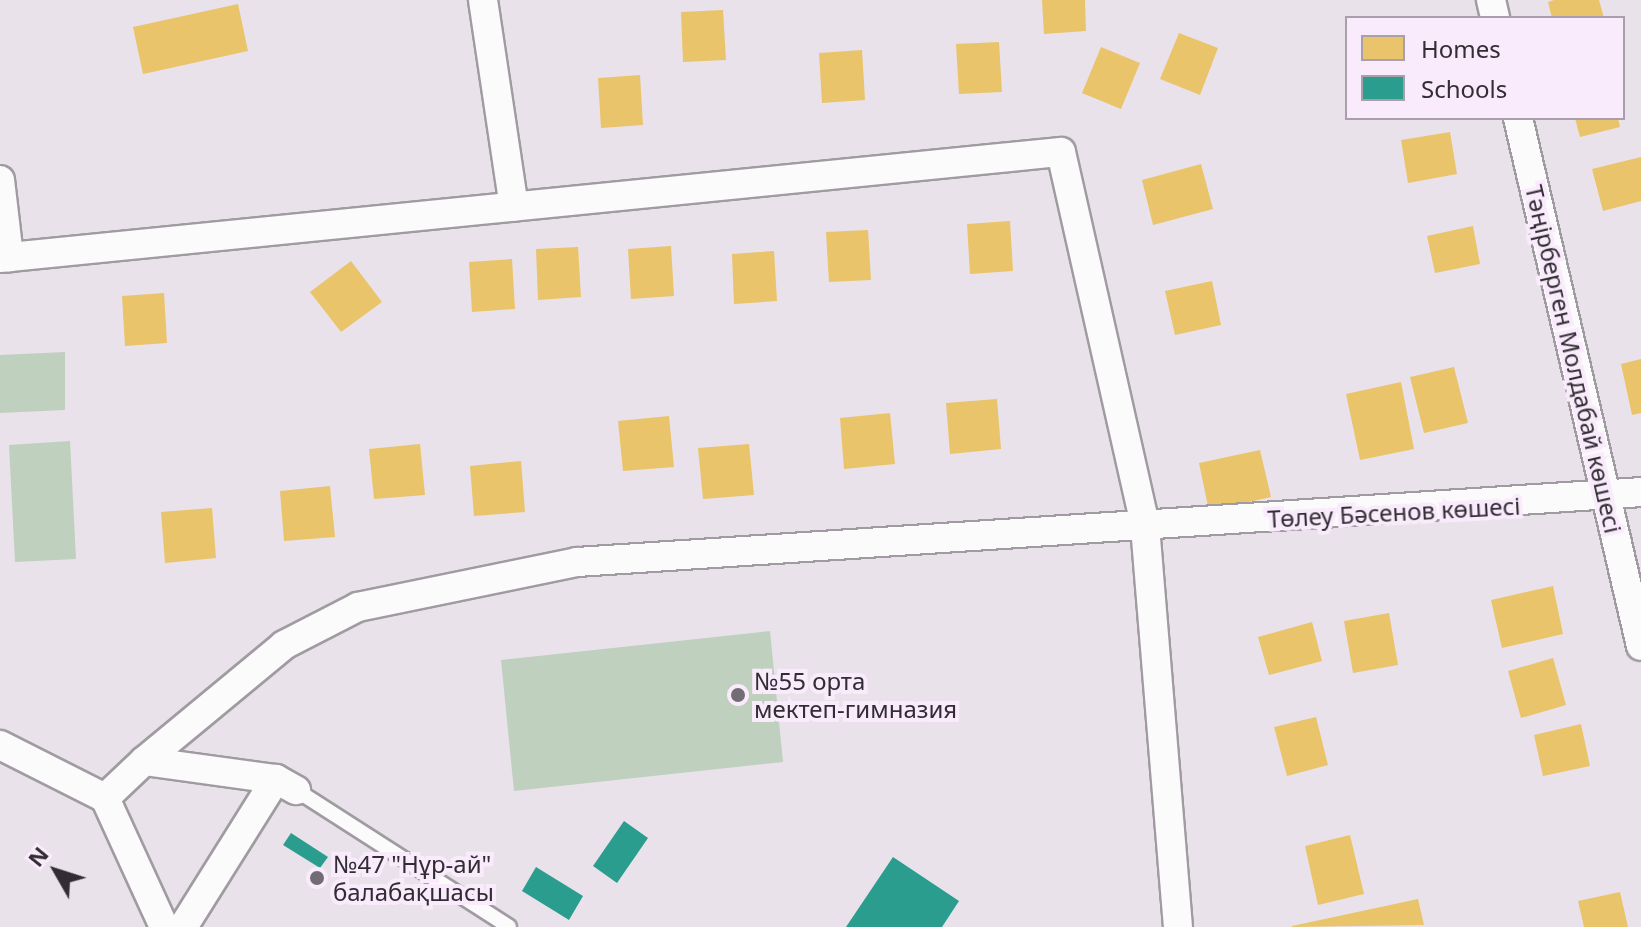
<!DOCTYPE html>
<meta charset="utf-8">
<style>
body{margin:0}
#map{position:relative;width:1641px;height:927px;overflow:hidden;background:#e9e2ea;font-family:"Noto Sans",sans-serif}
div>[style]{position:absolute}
.green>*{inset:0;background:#bfd0be}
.homes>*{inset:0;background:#e9c46a}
.schools>*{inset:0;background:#2a9d8f}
.roads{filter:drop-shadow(2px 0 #a09ba1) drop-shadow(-2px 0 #a09ba1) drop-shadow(0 2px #a09ba1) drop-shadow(0 -2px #a09ba1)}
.lane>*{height:14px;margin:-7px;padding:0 7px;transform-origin:7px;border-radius:7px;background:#fcfbfc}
.street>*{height:28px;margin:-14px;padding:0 14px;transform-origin:14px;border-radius:14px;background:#fcfbfc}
.dots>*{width:22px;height:22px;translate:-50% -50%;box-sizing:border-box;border:4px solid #f9ebfb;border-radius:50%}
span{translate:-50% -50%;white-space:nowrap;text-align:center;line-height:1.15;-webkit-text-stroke:8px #f9ebfb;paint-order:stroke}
.street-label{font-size:24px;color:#322d34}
.poi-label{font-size:24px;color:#322d34}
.left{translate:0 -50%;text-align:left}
.legend{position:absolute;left:1345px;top:16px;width:280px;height:104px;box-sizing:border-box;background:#f9ebfb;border:2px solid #a99fab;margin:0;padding:10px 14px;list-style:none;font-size:24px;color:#322d34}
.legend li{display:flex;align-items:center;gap:16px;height:40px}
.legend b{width:40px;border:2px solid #a99fab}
.north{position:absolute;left:16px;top:831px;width:80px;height:80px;-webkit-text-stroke:6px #f9ebfb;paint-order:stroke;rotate:309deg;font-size:22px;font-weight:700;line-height:32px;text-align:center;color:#322d34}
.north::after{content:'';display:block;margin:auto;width:28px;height:36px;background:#322d34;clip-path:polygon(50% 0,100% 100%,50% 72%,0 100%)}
</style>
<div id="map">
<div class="green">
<i style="clip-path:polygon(65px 352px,65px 410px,0 413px,0 355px)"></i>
<i style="clip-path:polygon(70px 441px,76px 559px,15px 562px,9px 445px)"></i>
<i style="clip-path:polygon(770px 631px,783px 762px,514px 791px,501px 660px)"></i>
</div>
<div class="homes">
<i style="clip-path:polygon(1042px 0,1085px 0,1086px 31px,1044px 34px)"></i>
<i style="clip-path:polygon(1554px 0,1599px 0,1604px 18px,1552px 18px,1548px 2px)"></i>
<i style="clip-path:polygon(238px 4px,248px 51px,143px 74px,133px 27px)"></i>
<i style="clip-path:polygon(723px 10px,726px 60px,683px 62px,681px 12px)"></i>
<i style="clip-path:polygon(1179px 33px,1218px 48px,1200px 95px,1160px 79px)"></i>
<i style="clip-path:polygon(999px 42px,1002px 92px,959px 94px,956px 44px)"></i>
<i style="clip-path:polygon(1101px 47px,1140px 63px,1121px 109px,1082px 93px)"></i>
<i style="clip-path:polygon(862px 50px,865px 100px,822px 103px,819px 53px)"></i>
<i style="clip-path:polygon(640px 75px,643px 125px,601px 128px,598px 78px)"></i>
<i style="clip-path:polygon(1575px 118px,1618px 118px,1620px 127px,1580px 137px)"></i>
<i style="clip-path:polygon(1450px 132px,1457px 174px,1408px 183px,1401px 140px)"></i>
<i style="clip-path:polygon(1641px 157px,1641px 201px,1603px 211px,1592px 169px)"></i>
<i style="clip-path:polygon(1201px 164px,1213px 209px,1153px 225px,1142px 180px)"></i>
<i style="clip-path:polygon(1010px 221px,1013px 271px,970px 274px,967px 224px)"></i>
<i style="clip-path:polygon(1473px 226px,1480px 264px,1435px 273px,1427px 236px)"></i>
<i style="clip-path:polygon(868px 230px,871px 280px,829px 282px,826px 232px)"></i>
<i style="clip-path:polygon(671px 246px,674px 296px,631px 299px,628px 249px)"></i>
<i style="clip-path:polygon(578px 247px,581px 297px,538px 300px,536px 249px)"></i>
<i style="clip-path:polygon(774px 251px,777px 301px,734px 304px,732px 254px)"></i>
<i style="clip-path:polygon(512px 259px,515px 309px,472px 312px,469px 262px)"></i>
<i style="clip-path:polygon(351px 261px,382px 302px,341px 332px,310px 292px)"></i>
<i style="clip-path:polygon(1212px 281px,1221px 325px,1175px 335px,1165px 291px)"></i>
<i style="clip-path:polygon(164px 293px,167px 343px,125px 346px,122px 296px)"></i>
<i style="clip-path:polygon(1641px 359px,1641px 413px,1632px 415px,1621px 364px)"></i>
<i style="clip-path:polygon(1454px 367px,1468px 423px,1424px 433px,1410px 377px)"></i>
<i style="clip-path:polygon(1401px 382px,1414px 449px,1360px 460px,1346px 394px)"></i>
<i style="clip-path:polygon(997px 399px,1001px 449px,950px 454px,946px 403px)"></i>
<i style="clip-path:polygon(890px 413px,895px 464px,844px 469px,840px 418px)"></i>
<i style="clip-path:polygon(669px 416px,674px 467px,623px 471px,618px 421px)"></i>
<i style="clip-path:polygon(420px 444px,425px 495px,374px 499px,369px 449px)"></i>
<i style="clip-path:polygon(749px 444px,754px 495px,703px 499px,698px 448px)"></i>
<i style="clip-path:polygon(1260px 450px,1271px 497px,1209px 511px,1199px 463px)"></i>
<i style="clip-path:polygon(521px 461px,525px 512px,474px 516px,470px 466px)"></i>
<i style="clip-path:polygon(330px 486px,335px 537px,284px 541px,280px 491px)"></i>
<i style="clip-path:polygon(212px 508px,216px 558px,165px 563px,161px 512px)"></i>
<i style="clip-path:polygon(1553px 586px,1563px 634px,1502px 648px,1491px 600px)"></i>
<i style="clip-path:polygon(1389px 613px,1398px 665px,1353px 673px,1344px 621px)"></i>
<i style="clip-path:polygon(1312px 622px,1322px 661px,1269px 675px,1258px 637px)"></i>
<i style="clip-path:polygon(1553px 658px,1566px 705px,1521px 718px,1508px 671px)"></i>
<i style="clip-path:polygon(1316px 717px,1328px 765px,1287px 776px,1274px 727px)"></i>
<i style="clip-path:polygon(1581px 724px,1590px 766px,1543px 776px,1534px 735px)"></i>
<i style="clip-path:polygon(1350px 835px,1364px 894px,1318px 905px,1305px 846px)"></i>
<i style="clip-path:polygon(1620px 892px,1628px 927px,1584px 927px,1578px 901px)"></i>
<i style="clip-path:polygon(1418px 899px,1424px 925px,1292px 927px,1292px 926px)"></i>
</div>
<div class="schools">
<i style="clip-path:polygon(624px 821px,648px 838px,617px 883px,593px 866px)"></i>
<i style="clip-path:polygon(291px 833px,328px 857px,320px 868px,283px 845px)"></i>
<i style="clip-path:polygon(893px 857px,959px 901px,942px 927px,846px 927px)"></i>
<i style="clip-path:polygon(536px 867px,583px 896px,569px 920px,522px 891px)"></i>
</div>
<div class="roads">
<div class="lane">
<i style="left:296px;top:790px;width:253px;rotate:32.7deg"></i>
</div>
<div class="street">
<i style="left:483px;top:0;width:209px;rotate:81.5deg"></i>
<i style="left:1491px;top:0;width:18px;rotate:77deg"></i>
<i style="left:1518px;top:118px;width:542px;rotate:76.89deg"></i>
<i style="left:0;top:180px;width:78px;rotate:83.3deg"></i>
<i style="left:0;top:258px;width:1066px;rotate:-5.71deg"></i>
<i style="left:1061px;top:152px;width:383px;rotate:77.3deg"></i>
<i style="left:1145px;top:526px;width:402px;rotate:85.3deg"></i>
<i style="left:0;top:745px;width:118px;rotate:26.8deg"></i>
<i style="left:105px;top:798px;width:142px;rotate:65.4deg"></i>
<i style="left:144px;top:761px;width:182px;rotate:-39.6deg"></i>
<i style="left:284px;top:645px;width:83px;rotate:-27.2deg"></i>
<i style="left:358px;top:607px;width:224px;rotate:-11.6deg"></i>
<i style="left:577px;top:562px;width:1066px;rotate:-3.76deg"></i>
<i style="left:105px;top:798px;width:54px;rotate:-43.5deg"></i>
<i style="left:144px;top:761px;width:133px;rotate:7.8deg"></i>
<i style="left:183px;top:927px;width:175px;rotate:-57.9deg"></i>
<i style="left:276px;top:779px;width:23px;rotate:29deg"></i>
</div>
</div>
<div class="dots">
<i style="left:738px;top:695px;background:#726c74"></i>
<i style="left:317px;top:878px;background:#726c74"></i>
</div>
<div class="street-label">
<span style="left:1574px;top:359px;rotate:77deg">Тәңірберген Молдабай көшесі</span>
<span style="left:1394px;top:512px;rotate:-3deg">Төлеу Бәсенов көшесі</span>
</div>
<div class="poi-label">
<span class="left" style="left:754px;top:695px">№55 орта<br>мектеп-гимназия</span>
<span class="left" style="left:333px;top:878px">№47 "Нұр-ай"<br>балабақшасы</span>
</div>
<ul class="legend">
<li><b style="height:22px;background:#e9c46a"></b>Homes</li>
<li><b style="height:22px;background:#2a9d8f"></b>Schools</li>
</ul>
<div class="north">N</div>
</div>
